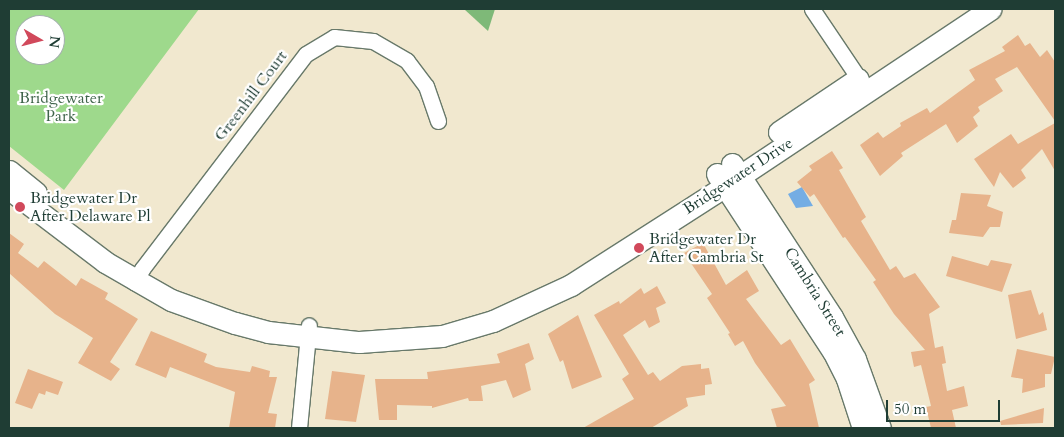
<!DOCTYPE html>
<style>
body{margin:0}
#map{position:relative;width:1064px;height:437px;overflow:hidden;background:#f1e8cf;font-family:Cardo,serif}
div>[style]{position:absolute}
.green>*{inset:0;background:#9ed98c}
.forest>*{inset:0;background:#7eb978}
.water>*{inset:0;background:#74ade4}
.building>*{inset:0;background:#e7b38b}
.roads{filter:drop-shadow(1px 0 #68796a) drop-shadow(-1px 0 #68796a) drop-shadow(0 1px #68796a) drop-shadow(0 -1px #68796a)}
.street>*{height:15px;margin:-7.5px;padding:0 7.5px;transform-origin:7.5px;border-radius:7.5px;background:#fff}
.secondary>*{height:21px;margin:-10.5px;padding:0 10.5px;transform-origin:10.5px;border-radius:10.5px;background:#fff}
.dots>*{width:14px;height:14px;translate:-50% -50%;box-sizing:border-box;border:2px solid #fff;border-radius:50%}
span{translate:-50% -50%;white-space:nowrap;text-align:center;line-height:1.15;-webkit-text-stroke:4.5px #fff;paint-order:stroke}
.street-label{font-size:16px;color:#1f3d34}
.park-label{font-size:16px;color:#3f644a}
.poi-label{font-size:16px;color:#1f3d34}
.left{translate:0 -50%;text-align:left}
.frame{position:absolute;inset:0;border:10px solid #1f3d34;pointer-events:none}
.north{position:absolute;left:15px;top:15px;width:50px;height:50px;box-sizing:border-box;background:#fff;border:1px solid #a5b1ae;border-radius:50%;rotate:98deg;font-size:14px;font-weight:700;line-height:20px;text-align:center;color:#1f3d34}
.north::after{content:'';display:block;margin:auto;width:18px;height:22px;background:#d1495b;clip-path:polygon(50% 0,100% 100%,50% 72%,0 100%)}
.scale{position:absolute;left:886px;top:400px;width:114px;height:22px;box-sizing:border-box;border:2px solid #1f3d34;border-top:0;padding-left:6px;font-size:15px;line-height:18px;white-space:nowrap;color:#1f3d34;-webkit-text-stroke:4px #fff;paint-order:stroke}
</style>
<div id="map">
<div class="green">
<i style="clip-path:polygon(evenodd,9px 9px,199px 9px,64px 190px,9px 146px,9px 9px,25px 25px,55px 25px,55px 55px,25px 55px,25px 25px)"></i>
</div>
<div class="forest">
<i style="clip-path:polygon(464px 9px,495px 9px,488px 31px)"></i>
</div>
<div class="water">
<i style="clip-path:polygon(802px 187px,813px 206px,796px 208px,788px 194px)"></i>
</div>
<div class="building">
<i style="clip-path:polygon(1018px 35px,1025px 46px,1030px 43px,1040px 57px,1047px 50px,1055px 62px,1055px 121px,1017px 67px,995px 79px,1003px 91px,978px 107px,980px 111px,973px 117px,978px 126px,957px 143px,946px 124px,901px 153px,903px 156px,880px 176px,860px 145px,878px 132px,883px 138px,901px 126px,900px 123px,927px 108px,930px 113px,975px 80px,969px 70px,1005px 51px,1002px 47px)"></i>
<i style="clip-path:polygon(1055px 123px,1055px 171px,1042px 149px,1021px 170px,1026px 178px,1013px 188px,1000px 172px,994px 187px,974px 159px,1011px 134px,1018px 144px)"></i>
<i style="clip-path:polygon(832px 151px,843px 168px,839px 170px,866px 217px,861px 221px,890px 270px,896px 266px,904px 278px,915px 273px,940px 307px,929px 314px,935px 348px,943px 346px,946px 363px,942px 364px,947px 391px,964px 386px,968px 406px,952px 410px,956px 428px,931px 428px,926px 407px,931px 406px,921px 365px,914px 367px,911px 352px,925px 350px,894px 314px,873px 282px,876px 280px,845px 237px,843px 238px,814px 194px,810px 197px,797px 182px,812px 170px,809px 166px)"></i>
<i style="clip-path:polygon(961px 193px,991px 195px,987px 206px,1003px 212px,1000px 227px,990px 227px,983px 237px,949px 233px,952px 220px,956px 220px)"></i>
<i style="clip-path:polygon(9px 233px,24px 244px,18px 253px,38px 268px,44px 261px,76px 286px,81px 278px,108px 293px,105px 299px,138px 319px,110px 362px,120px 369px,111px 381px,78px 363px,93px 338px,55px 314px,9px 273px)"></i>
<i style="clip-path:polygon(703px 243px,726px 285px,747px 270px,759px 291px,746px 299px,781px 345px,790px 339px,815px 380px,809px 384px,819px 428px,777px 428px,771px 409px,786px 406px,755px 363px,743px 341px,735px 346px,728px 334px,730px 333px,707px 298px,712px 294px,684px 253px)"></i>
<i style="clip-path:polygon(952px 256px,988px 266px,991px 260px,1012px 264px,1002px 292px,946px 276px)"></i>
<i style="clip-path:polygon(657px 286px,666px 303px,656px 308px,660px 322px,649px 328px,645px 320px,623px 335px,648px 375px,653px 372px,660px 381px,682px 366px,701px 364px,701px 369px,709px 368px,712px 384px,705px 385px,705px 395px,686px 398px,688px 406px,651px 428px,583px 428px,634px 399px,622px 379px,629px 374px,594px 315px,619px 301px,620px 304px,641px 288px,644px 294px)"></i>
<i style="clip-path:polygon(1031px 290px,1039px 315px,1043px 312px,1047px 330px,1016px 339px,1008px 295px)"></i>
<i style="clip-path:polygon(578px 315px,602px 377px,572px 389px,563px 360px,560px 362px,548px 334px)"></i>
<i style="clip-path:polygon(151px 331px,207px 354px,204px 362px,216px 367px,250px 372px,252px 366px,270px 371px,269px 377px,277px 377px,268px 413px,277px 414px,275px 428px,229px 428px,235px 392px,170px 367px,166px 378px,135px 365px)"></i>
<i style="clip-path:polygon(529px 343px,534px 359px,525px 364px,531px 390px,513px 398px,506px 380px,481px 386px,483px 401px,469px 401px,468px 398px,432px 408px,432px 406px,397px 405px,397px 420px,379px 420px,375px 379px,428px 379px,427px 372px,500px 363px,497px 354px)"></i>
<i style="clip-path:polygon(1017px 349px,1055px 357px,1051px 374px,1045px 374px,1045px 387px,1022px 393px,1023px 379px,1011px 377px)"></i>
<i style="clip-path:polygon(28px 369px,63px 382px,58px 395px,46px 391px,45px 395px,39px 393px,32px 409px,15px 403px)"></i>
<i style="clip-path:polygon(332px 371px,365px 375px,356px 422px,325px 419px)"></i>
<i style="clip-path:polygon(1044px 408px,1043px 423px,1001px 425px,1000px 421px)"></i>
</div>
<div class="roads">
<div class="street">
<i style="left:812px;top:9px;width:93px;rotate:56deg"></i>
<i style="left:136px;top:280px;width:13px;rotate:-61deg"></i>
<i style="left:142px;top:269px;width:270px;rotate:-52.7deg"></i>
<i style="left:306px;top:54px;width:33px;rotate:-31deg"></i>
<i style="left:334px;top:37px;width:39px;rotate:6deg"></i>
<i style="left:373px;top:41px;width:39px;rotate:30deg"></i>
<i style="left:407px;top:61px;width:31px;rotate:53deg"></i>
<i style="left:426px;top:86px;width:37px;rotate:71deg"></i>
<i style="left:299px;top:428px;width:103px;rotate:-84.5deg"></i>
</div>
<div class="secondary">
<i style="left:779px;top:132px;width:95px;rotate:-33.9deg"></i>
<i style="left:732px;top:164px;width:183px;rotate:56.8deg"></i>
<i style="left:832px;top:317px;width:48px;rotate:61.3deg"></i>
<i style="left:855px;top:359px;width:73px;rotate:70.1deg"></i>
<i style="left:9px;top:171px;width:35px;rotate:39deg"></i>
<i style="left:717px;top:174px;width:212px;rotate:56.8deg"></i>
<i style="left:833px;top:351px;width:31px;rotate:63deg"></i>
<i style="left:847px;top:379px;width:52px;rotate:71.9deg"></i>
<i style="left:9px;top:189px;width:121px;rotate:37.2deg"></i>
<i style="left:105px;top:262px;width:36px;rotate:30deg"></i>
<i style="left:136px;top:280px;width:40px;rotate:29.7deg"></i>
<i style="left:171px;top:300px;width:68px;rotate:19.8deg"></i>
<i style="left:235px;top:323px;width:34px;rotate:15deg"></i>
<i style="left:268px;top:332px;width:92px;rotate:6.3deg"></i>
<i style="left:359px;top:342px;width:83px;rotate:-4.1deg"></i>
<i style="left:442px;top:336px;width:53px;rotate:-16.4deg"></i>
<i style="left:493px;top:321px;width:86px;rotate:-24.8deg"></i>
<i style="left:571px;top:285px;width:183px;rotate:-32.7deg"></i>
<i style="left:725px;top:186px;width:319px;rotate:-33.7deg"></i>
</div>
</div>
<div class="dots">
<i style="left:20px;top:207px;background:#d1495b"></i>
<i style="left:639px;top:248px;background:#d1495b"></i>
</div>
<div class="street-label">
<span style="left:251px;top:96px;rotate:-53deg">Greenhill Court</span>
<span style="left:738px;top:176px;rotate:-33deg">Bridgewater Drive</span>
<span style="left:815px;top:292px;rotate:58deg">Cambria Street</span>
</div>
<div class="park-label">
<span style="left:61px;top:107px">Bridgewater<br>Park</span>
</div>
<div class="poi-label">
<span class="left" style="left:30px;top:207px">Bridgewater Dr<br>After Delaware Pl</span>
<span class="left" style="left:649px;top:248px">Bridgewater Dr<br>After Cambria St</span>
</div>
<div class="frame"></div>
<div class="north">N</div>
<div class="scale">50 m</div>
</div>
